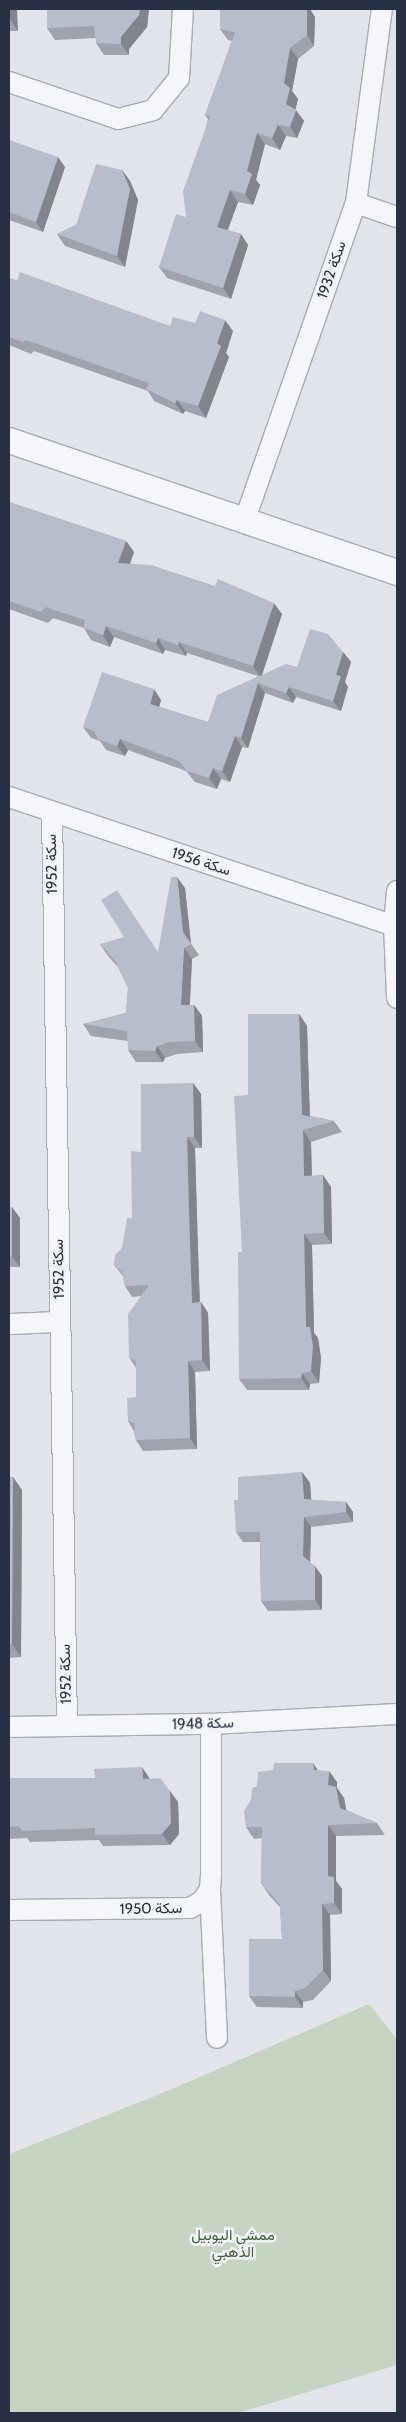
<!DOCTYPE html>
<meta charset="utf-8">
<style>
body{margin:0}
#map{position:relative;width:406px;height:2422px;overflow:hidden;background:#e1e5eb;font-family:Cabin,Vazirmatn,sans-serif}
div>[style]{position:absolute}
.green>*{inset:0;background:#c6d5c2}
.roads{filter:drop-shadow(1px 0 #a6abb6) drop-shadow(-1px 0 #a6abb6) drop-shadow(0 1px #a6abb6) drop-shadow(0 -1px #a6abb6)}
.minor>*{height:20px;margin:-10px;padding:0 10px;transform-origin:10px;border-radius:10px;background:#f4f6f9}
.tertiary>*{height:25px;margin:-12.5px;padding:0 12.5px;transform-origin:12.5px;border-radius:12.5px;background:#f4f6f9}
.wall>*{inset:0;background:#9ea3ad}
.shaded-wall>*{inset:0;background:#81858d}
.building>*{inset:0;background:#b8bec9}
span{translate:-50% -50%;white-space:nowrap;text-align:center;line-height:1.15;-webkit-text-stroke:5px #f1f4f8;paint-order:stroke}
.street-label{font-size:15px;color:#283144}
.park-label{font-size:15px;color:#3b6134}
.frame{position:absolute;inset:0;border:10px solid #283144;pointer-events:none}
</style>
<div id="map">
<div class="green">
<i style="clip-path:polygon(369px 2004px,397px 2039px,397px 2365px,238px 2413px,9px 2413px,9px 2154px,165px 2092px)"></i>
</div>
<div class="roads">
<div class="minor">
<i style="left:9px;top:82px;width:115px;rotate:18.7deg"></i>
<i style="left:118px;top:119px;width:36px;rotate:-14deg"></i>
<i style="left:153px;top:110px;width:41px;rotate:-50.9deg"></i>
<i style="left:179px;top:78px;width:69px;rotate:-86.7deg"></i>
<i style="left:356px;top:203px;width:43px;rotate:18.9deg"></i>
<i style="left:244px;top:522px;width:338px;rotate:-70.7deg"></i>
<i style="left:356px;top:203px;width:196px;rotate:-82.4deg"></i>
<i style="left:9px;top:797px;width:406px;rotate:18.5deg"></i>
<i style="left:52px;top:812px;width:914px;rotate:89.06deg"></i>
<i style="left:397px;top:891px;width:35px;rotate:95deg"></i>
<i style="left:394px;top:926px;width:72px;rotate:87.6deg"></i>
<i style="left:9px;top:1324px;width:50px;rotate:-2.3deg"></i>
<i style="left:9px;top:1727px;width:202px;rotate:-0.9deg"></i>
<i style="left:211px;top:1724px;width:186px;rotate:-3.1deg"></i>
<i style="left:210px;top:1889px;width:149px;rotate:87.3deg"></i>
<i style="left:9px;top:1910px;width:181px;rotate:-0.6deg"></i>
<i style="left:190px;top:1908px;width:14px;rotate:-30deg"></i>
<i style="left:202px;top:1901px;width:14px;rotate:-56deg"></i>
<i style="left:210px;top:1889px;width:15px;rotate:-86deg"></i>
<i style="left:211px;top:1874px;width:150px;rotate:-90deg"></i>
</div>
<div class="tertiary">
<i style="left:9px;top:440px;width:410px;rotate:18.8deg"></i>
</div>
</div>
<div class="wall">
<i style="clip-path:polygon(9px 9px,18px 31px,9px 31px)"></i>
<i style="clip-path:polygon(47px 9px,149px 9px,147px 27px,129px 49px,129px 55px,104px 55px,96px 43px,96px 38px,55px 40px,47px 28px)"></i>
<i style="clip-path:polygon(315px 17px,314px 46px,298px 59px,292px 91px,298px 99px,295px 110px,304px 121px,297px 138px,286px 136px,280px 150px,265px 144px,256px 180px,260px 185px,253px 205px,238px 202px,227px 230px,241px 234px,248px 245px,231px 299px,167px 278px,159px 267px,186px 217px,208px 119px,205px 115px,232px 41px,228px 40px,220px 29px)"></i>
<i style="clip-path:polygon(9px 140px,65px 167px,43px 232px,9px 220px)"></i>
<i style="clip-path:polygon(122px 170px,130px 181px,138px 200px,125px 267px,65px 246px,57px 234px,76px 225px)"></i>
<i style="clip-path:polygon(9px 278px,170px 326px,195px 323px,233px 331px,226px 353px,229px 357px,206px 418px,185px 411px,183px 414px,154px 401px,148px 391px,34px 351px,31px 354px,9px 345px)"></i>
<i style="clip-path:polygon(9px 502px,126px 541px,134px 552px,130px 564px,282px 614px,262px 675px,297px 667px,343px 652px,351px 662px,345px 682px,348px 687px,341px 711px,296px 697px,293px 703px,265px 693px,248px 748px,242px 747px,230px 782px,221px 779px,217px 789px,195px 782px,186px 771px,128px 750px,125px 756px,106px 750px,100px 741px,91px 738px,83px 727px,161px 700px,159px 707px,208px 722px,258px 676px,187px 653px,186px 656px,165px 650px,163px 654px,114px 637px,110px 647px,91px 640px,84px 628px,53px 618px,48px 623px,9px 609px)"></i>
<i style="clip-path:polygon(185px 888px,191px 944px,199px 955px,192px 959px,190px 1005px,194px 1005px,202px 1016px,203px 1052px,177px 1054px,165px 1058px,163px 1062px,136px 1062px,128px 1050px,128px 1041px,91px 1036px,83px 1024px,126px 1013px,128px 988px,118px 967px,108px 956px,100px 944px,159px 952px)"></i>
<i style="clip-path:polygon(299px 1014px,307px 1026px,310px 1116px,334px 1121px,342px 1132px,311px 1142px,312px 1176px,323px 1175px,331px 1187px,332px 1244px,312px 1245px,314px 1333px,318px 1338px,321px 1358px,319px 1383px,310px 1384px,309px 1390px,247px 1390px,239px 1379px,242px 1252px,248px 1095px)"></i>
<i style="clip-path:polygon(193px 1083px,201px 1094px,202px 1148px,195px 1148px,197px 1229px,200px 1302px,201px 1302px,208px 1313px,210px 1371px,195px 1372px,197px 1449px,143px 1451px,136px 1440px,134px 1431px,128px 1421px,136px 1397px,136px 1368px,129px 1357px,141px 1296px,132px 1297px,125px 1286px,123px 1276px,114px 1265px,122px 1248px,132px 1218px,141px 1152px)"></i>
<i style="clip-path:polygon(9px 1207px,20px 1218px,20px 1267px,9px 1267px)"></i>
<i style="clip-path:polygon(302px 1472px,310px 1483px,311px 1500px,346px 1502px,353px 1512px,353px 1522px,311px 1527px,310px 1562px,322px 1576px,322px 1610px,268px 1611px,261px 1601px,260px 1542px,243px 1542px,236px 1532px,238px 1500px)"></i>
<i style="clip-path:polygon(9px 1477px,13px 1477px,22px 1490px,21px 1657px,9px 1658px)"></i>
<i style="clip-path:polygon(313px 1763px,318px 1771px,337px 1782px,337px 1788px,344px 1798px,346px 1810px,377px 1823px,385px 1835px,336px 1836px,336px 1881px,342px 1889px,342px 1914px,330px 1915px,331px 1981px,313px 2000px,303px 2002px,303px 2008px,257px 2007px,249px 1996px,282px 1939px,280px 1907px,269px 1895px,261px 1883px,262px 1838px,254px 1839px,246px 1827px,251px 1800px,257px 1786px,273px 1770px)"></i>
<i style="clip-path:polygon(149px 1779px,170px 1791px,178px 1802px,179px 1834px,170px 1845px,103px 1846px,99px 1840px,30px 1842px,27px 1838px,9px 1839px,9px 1782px)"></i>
</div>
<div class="shaded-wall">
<i style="clip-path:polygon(10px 9px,17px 9px,18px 31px,10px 19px)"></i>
<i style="clip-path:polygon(140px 9px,149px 9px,147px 27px,129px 49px,129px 55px,121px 44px,121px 37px)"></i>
<i style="clip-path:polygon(307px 9px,310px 9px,315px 17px,314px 46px,307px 35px)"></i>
<i style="clip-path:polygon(290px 48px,298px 59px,292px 91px,298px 99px,294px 115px,286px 104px,284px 83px)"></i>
<i style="clip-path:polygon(296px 110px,304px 121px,297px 138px,290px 127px)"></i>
<i style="clip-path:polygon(278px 125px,286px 136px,280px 150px,272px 138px)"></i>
<i style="clip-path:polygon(257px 133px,265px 144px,256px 180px,260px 185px,253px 205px,245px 194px,247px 171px)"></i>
<i style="clip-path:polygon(58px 157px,65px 167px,43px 232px,36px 222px)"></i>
<i style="clip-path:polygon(122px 170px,130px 181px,138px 200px,125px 267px,117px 256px)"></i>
<i style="clip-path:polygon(230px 190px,238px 202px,225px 238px,217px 227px)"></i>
<i style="clip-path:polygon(241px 234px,248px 245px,231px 299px,223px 288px)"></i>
<i style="clip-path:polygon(225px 320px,233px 331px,226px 353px,229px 357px,206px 418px,198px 406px)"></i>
<i style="clip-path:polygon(177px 400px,185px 411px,183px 414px,175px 403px)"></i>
<i style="clip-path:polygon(126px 541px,134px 552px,126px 574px,118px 563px)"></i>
<i style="clip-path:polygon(274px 603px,282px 614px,261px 678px,253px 666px)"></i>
<i style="clip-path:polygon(106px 626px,114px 637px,110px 647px,103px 635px)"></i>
<i style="clip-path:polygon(158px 638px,165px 650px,163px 654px,156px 643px)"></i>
<i style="clip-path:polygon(179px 642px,187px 653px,186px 656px,178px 645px)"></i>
<i style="clip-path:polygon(343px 652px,351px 662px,345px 682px,348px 687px,341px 711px,333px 701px,336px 675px)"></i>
<i style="clip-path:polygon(258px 683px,265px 693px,248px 748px,241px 738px)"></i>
<i style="clip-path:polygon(289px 687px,296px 697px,293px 703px,286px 693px)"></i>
<i style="clip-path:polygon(154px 689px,161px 700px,157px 715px,150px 704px)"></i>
<i style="clip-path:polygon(235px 736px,242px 747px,230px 782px,222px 771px)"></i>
<i style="clip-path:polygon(120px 739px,128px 750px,125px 756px,117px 746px)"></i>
<i style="clip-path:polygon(213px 768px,221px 779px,217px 789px,209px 778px)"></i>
<i style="clip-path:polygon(177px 877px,185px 888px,191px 944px,199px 955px,183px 932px)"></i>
<i style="clip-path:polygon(184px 948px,192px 959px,189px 1016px,181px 1005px)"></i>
<i style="clip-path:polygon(194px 1005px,202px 1016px,203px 1052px,195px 1041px)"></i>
<i style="clip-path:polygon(299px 1014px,307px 1026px,310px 1126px,302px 1115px)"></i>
<i style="clip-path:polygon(157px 1046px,165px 1058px,163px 1062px,155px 1051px)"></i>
<i style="clip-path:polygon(193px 1083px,201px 1094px,202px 1148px,194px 1137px)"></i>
<i style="clip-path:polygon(303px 1130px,311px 1142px,312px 1187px,304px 1176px)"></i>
<i style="clip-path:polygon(187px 1137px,195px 1148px,200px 1314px,192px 1303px)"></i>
<i style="clip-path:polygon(323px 1175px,331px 1187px,332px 1244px,324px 1233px)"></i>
<i style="clip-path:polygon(12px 1207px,20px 1218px,20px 1267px,12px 1257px)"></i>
<i style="clip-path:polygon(304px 1234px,312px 1245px,314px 1333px,318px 1338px,321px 1358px,319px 1383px,311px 1371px,306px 1327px)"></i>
<i style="clip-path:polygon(201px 1302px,208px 1313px,210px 1371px,202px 1360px)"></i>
<i style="clip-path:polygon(188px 1361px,195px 1372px,197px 1449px,190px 1438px)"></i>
<i style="clip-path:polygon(302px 1373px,310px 1384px,309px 1390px,301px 1378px)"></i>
<i style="clip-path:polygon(302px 1472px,310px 1483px,312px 1509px,304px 1499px)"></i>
<i style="clip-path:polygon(13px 1477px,22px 1490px,21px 1657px,12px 1644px)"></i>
<i style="clip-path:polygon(346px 1502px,353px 1512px,353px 1522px,346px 1512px)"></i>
<i style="clip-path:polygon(304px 1517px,311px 1527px,310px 1566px,303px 1556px)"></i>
<i style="clip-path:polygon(315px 1566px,322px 1576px,322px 1610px,315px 1600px)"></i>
<i style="clip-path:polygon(313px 1763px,321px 1775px,314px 1770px)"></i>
<i style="clip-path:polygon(142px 1767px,150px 1779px,143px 1779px)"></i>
<i style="clip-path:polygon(329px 1771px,337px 1782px,337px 1788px,344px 1798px,348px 1819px,340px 1808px,328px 1785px)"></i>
<i style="clip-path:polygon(170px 1791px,178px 1802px,179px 1834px,170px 1845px,162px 1834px)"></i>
<i style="clip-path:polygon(328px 1825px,336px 1836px,336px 1881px,342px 1889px,342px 1914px,334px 1903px,328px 1876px)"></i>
<i style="clip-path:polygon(322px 1904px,330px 1915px,331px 1981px,323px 1970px)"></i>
<i style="clip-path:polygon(295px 1991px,303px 2002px,303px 2008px,295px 1997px)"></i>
</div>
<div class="building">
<i style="clip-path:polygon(9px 9px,10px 9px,10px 19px,9px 20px)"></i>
<i style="clip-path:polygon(47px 9px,140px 9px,139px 15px,121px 37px,121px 44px,96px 43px,94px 26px,47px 28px)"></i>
<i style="clip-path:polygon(220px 9px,307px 9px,307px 35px,290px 48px,284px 83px,290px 88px,286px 104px,296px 110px,290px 127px,278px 125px,272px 138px,257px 133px,247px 171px,252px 174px,245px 194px,230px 190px,217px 227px,241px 234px,223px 288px,159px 267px,176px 214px,186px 217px,183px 191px,210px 116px,205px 115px,235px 32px,220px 29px)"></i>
<i style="clip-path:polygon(9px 140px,58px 157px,36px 222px,9px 212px)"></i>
<i style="clip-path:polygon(96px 164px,122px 170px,130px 189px,117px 256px,57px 234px,76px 225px)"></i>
<i style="clip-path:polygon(20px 272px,170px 326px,173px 317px,195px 323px,200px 311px,225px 320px,217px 343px,221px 346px,198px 406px,177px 400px,175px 403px,146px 389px,149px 383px,26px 340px,23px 342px,9px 337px,9px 278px,17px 281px)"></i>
<i style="clip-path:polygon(9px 502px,126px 541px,118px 563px,151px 565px,215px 586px,218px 579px,274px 603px,253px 666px,179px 642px,178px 645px,158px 638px,156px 643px,106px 626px,103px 635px,84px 628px,85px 620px,45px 607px,41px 612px,9px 601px)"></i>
<i style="clip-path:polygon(310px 629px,328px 634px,343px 652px,336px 675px,341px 676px,333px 701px,289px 687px,286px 693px,258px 683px,241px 738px,235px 736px,222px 771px,213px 768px,209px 778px,187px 771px,179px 761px,120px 739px,117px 746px,98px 739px,94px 731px,83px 727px,102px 672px,154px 689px,150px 704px,208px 722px,217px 695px,286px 664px,297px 667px)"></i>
<i style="clip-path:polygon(171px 877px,177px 877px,183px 932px,191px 944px,184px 948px,181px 1005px,194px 1005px,195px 1041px,169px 1042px,157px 1046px,155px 1051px,128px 1050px,127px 1031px,83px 1024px,126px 1013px,128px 988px,116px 962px,100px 944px,124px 937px,101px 900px,117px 890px,158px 952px)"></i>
<i style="clip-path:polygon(248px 1014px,299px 1014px,302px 1115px,334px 1121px,303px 1130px,304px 1176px,323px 1175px,324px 1233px,304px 1234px,306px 1327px,310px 1327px,313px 1346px,311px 1371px,302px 1373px,301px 1378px,239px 1379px,238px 1252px,242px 1252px,234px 1096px,248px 1095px)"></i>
<i style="clip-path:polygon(193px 1083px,194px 1137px,187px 1137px,189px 1218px,192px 1303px,201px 1302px,202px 1360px,188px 1361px,190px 1438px,136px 1440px,134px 1423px,128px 1421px,127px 1398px,136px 1397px,136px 1362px,129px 1357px,128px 1314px,149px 1285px,125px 1286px,122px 1272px,114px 1265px,115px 1255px,122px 1248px,127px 1218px,132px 1218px,131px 1151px,141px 1152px,141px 1084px)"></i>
<i style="clip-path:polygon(9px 1207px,12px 1207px,12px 1257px,9px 1257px)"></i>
<i style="clip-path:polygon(302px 1472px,304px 1499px,346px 1502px,346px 1512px,304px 1517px,303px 1556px,315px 1566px,315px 1600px,261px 1601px,260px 1532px,236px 1532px,234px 1500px,238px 1500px,238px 1477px)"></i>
<i style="clip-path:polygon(9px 1477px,13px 1477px,12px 1644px,9px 1644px)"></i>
<i style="clip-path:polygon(274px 1763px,313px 1763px,314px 1770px,329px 1771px,328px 1785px,336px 1787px,340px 1808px,377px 1823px,328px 1825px,328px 1876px,334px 1877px,334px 1903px,322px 1904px,323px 1970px,305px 1988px,295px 1991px,295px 1997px,249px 1996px,249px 1939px,282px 1939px,280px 1905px,261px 1883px,262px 1827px,246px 1827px,244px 1811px,251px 1800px,252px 1788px,257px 1786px,258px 1772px,273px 1770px)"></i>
<i style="clip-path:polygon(142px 1767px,143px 1779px,160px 1778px,170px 1791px,171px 1823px,162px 1834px,95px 1835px,95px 1828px,22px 1831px,19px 1826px,9px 1827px,9px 1782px,10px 1778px,95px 1778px,94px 1769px)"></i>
</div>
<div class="street-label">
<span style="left:332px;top:270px;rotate:-71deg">سكة 1932</span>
<span style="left:201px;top:862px;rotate:18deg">سكة 1956</span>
<span style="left:52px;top:864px;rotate:-91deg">سكة 1952</span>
<span style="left:59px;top:1269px;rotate:-91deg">سكة 1952</span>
<span style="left:66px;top:1674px;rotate:-91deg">سكة 1952</span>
<span style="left:203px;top:1724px;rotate:-2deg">سكة 1948</span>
<span style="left:151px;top:1909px;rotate:-1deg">سكة 1950</span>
</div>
<div class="park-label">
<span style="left:233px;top:2244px">ممشى اليوبيل<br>الذهبي</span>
</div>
<div class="frame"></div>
</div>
